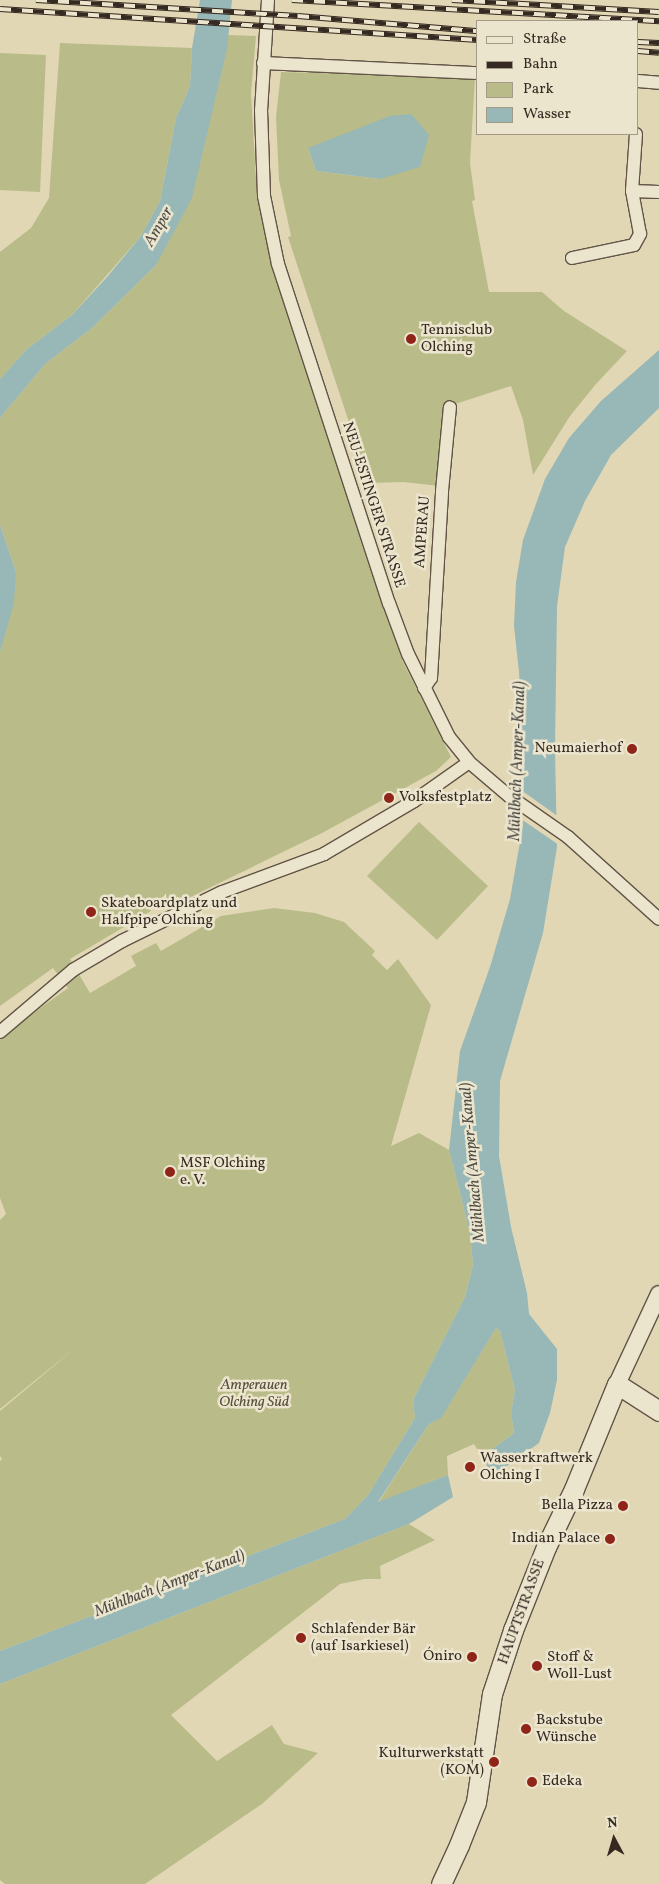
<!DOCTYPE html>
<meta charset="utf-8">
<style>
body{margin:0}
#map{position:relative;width:659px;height:1884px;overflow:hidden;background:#e1d7b4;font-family:Vollkorn,serif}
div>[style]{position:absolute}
.green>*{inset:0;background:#b9bc89}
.water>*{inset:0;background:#98b7b7}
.pier>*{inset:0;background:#e1d7b4}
.roads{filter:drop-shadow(1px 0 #615446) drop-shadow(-1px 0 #615446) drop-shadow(0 1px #615446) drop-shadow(0 -1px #615446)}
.minor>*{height:12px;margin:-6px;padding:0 6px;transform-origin:6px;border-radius:6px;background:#ece5ce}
.tertiary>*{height:16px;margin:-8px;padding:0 8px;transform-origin:8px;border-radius:8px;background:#ece5ce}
.secondary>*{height:19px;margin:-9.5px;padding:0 9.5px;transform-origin:9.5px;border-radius:9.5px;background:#ece5ce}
.rail>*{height:5.5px;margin-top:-2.75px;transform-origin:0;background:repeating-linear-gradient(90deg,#ece5ce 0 11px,#362921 0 22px);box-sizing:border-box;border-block:1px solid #362921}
.dots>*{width:14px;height:14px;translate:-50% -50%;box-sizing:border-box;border:2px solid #ece5ce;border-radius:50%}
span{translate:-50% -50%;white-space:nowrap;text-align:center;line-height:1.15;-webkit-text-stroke:5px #ece5ce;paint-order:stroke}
.poi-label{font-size:15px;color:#362921}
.left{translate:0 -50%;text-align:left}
.right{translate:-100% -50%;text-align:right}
.street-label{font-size:15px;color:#362921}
.park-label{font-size:15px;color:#574e3b;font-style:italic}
.water-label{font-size:16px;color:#4e4c46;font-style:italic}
.legend{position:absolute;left:476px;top:20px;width:162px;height:115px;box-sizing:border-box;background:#ece5ce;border:1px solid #a39a89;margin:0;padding:6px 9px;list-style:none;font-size:15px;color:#362921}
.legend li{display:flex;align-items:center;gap:10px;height:25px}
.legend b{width:25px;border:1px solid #a39a89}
.north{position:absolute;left:589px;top:1814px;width:50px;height:50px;-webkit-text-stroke:4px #ece5ce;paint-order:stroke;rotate:354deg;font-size:14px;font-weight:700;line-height:20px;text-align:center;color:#362921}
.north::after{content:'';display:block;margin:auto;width:18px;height:22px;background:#362921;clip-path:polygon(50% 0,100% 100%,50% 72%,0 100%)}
</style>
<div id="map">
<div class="green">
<i style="clip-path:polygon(228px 35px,256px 36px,251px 93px,257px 197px,274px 267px,403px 662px,451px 757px,436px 771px,322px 833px,170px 907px,165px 899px,149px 907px,151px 911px,70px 959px,90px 993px,136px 966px,131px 956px,156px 943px,161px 951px,221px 916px,274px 908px,315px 913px,344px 922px,375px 951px,372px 955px,387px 970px,398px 959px,431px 1005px,391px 1146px,419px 1133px,449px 1150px,470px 1233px,473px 1265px,465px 1297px,413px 1400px,415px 1418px,368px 1495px,345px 1519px,0 1651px,0 1461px,2px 1459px,0 1456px,0 1411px,80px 1344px,0 1409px,0 1220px,6px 1214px,0 1198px,0 1037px,68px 988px,53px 968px,0 1006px,0 652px,16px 572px,0 525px,0 418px,45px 364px,92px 328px,156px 265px,215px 99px)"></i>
<i style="clip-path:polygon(60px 43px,192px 48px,190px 86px,176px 118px,160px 201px,141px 236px,72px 315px,27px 349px,0 379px,0 252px,31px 228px,49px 198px)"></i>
<i style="clip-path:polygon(0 53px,46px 55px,40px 192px,0 190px)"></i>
<i style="clip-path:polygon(evenodd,281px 72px,475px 77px,470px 163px,475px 200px,472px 201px,489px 292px,542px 292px,564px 311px,627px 351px,596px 384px,570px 416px,533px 475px,523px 420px,511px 386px,449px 406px,439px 486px,404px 482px,369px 483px,288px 237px,291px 236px,279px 180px,276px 117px,281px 72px,308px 148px,380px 179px,316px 171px,308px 148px)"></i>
<i style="clip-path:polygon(419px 822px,488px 886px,437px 940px,367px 876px)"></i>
<i style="clip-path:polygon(496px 1328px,500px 1331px,515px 1390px,511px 1413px,514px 1433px,482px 1457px,474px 1444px,447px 1456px,448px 1475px,378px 1503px,429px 1424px,441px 1417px)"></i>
<i style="clip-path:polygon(409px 1524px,435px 1540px,380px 1566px,381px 1579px,365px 1579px,340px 1584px,171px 1715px,217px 1761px,272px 1725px,284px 1744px,318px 1753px,262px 1804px,145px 1884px,5px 1884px,0 1880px,0 1684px)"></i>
</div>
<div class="water">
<i style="clip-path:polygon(200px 0,232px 0,227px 49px,192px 198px,156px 265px,92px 328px,45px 364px,0 418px,0 379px,27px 349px,72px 315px,107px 277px,141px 236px,160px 201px,176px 118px,190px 86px,192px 48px)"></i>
<i style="clip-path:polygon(411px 114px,429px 135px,420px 167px,380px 179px,316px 171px,308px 148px,390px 116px)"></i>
<i style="clip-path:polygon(659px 350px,659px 408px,611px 455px,585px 501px,565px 547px,557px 606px,555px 750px,557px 847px,543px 933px,500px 1081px,499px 1156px,511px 1227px,527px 1293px,529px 1314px,557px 1349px,557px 1380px,550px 1413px,539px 1443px,493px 1476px,482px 1457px,514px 1433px,511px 1413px,515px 1390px,500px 1331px,496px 1328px,441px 1418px,429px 1424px,378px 1502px,448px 1475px,453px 1497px,409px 1524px,0 1684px,0 1651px,345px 1519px,368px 1495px,415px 1418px,413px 1400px,465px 1297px,473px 1265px,470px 1233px,449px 1150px,460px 1051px,490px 967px,510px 899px,523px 825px,524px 758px,519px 672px,514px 626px,516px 582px,523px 540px,545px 479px,569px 438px,601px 401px)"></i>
<i style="clip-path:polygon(0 525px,16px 572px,14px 603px,0 652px)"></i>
</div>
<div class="pier">
<i style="clip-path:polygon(521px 790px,559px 817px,559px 845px,521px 819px)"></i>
</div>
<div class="roads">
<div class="minor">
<i style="left:268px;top:0;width:110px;rotate:93.6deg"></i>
<i style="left:261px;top:110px;width:86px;rotate:88deg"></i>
<i style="left:264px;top:196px;width:69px;rotate:78.4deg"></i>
<i style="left:278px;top:264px;width:357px;rotate:71.9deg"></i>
<i style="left:389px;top:603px;width:54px;rotate:69.6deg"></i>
<i style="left:408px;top:654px;width:93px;rotate:63.7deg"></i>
<i style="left:449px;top:737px;width:32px;rotate:51deg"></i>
<i style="left:469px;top:762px;width:52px;rotate:40.4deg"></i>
<i style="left:509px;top:796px;width:72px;rotate:34.8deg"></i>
<i style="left:568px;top:837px;width:122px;rotate:42deg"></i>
<i style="left:263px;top:63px;width:215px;rotate:2.7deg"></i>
<i style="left:638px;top:81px;width:21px;rotate:5deg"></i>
<i style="left:632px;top:191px;width:27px;rotate:2deg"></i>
<i style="left:572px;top:258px;width:63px;rotate:-11.8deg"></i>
<i style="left:634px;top:245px;width:13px;rotate:-61deg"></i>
<i style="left:640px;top:234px;width:44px;rotate:-100.5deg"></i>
<i style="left:632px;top:191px;width:57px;rotate:-86deg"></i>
<i style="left:424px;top:688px;width:12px;rotate:-55deg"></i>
<i style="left:431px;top:678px;width:187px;rotate:-86.6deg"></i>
<i style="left:442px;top:491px;width:84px;rotate:-84.6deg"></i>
<i style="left:0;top:1032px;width:96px;rotate:-40.3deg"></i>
<i style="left:73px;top:970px;width:57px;rotate:-30.6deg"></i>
<i style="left:122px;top:941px;width:111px;rotate:-26.1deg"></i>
<i style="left:222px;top:892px;width:109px;rotate:-20.4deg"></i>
<i style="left:324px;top:854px;width:104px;rotate:-30.5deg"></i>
<i style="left:414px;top:801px;width:67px;rotate:-35.3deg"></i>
</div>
<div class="tertiary">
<i style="left:617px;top:1384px;width:99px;rotate:-65deg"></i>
</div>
<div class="secondary">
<i style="left:441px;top:1884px;width:43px;rotate:-65.2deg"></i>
<i style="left:459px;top:1845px;width:46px;rotate:-68.4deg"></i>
<i style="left:476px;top:1802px;width:109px;rotate:-81.6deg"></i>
<i style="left:492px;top:1694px;width:67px;rotate:-71.8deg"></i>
<i style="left:513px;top:1630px;width:89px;rotate:-68.3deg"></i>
<i style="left:546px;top:1547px;width:64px;rotate:-64.2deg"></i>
<i style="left:574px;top:1489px;width:113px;rotate:-67.7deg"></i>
<i style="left:617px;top:1384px;width:50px;rotate:32.7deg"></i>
</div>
</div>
<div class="rail">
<i style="left:36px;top:0;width:262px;rotate:3.5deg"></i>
<i style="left:298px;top:16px;width:181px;rotate:4.8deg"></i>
<i style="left:292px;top:0;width:368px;rotate:3.3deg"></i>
<i style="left:452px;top:0;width:207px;rotate:3.3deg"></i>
<i style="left:0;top:9px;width:479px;rotate:3.7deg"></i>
<i style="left:638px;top:42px;width:21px;rotate:3deg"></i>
<i style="left:638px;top:51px;width:21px;rotate:5deg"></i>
</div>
<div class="dots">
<i style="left:411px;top:339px;background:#8f2418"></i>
<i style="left:632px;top:749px;background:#8f2418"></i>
<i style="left:389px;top:798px;background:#8f2418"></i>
<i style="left:91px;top:912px;background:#8f2418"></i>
<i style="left:170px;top:1172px;background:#8f2418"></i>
<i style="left:470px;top:1467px;background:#8f2418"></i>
<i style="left:623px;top:1506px;background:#8f2418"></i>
<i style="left:610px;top:1539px;background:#8f2418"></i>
<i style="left:301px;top:1638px;background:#8f2418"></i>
<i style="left:472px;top:1657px;background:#8f2418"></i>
<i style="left:537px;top:1666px;background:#8f2418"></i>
<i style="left:526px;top:1729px;background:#8f2418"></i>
<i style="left:494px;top:1762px;background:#8f2418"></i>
<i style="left:532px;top:1782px;background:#8f2418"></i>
</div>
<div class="poi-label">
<span class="left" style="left:421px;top:339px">Tennisclub<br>Olching</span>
<span class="right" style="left:622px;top:749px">Neumaierhof</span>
<span class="left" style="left:399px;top:798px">Volksfestplatz</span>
<span class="left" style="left:101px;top:912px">Skateboardplatz und<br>Halfpipe Olching</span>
<span class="left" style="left:180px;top:1172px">MSF Olching<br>e. V.</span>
<span class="left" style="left:480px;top:1467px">Wasserkraftwerk<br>Olching I</span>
<span class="right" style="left:613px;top:1506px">Bella Pizza</span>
<span class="right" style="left:600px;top:1539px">Indian Palace</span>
<span class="left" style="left:311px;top:1638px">Schlafender Bär<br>(auf Isarkiesel)</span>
<span class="right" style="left:462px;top:1657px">Óniro</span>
<span class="left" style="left:547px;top:1666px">Stoff &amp;<br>Woll-Lust</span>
<span class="left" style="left:536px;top:1729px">Backstube<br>Wünsche</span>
<span class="right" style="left:484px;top:1762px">Kulturwerkstatt<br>(KOM)</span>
<span class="left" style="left:542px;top:1782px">Edeka</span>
</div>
<div class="street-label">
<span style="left:373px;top:505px;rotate:72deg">NEU-ESTINGER STRASSE</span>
<span style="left:423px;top:532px;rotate:-86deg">AMPERAU</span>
<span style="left:522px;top:1612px;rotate:-70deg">HAUPTSTRASSE</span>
</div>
<div class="park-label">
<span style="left:254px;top:1394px">Amperauen<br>Olching Süd</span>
</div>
<div class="water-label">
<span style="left:159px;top:227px;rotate:-60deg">Amper</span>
<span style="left:518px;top:761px;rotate:-88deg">Mühlbach (Amper-Kanal)</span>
<span style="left:473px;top:1162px;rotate:-95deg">Mühlbach (Amper-Kanal)</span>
<span style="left:170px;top:1584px;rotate:-21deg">Mühlbach (Amper-Kanal)</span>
</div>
<ul class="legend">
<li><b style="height:6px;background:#ece5ce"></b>Straße</li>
<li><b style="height:6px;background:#362921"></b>Bahn</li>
<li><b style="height:14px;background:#b9bc89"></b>Park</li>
<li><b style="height:14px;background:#98b7b7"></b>Wasser</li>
</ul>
<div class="north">N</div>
</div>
